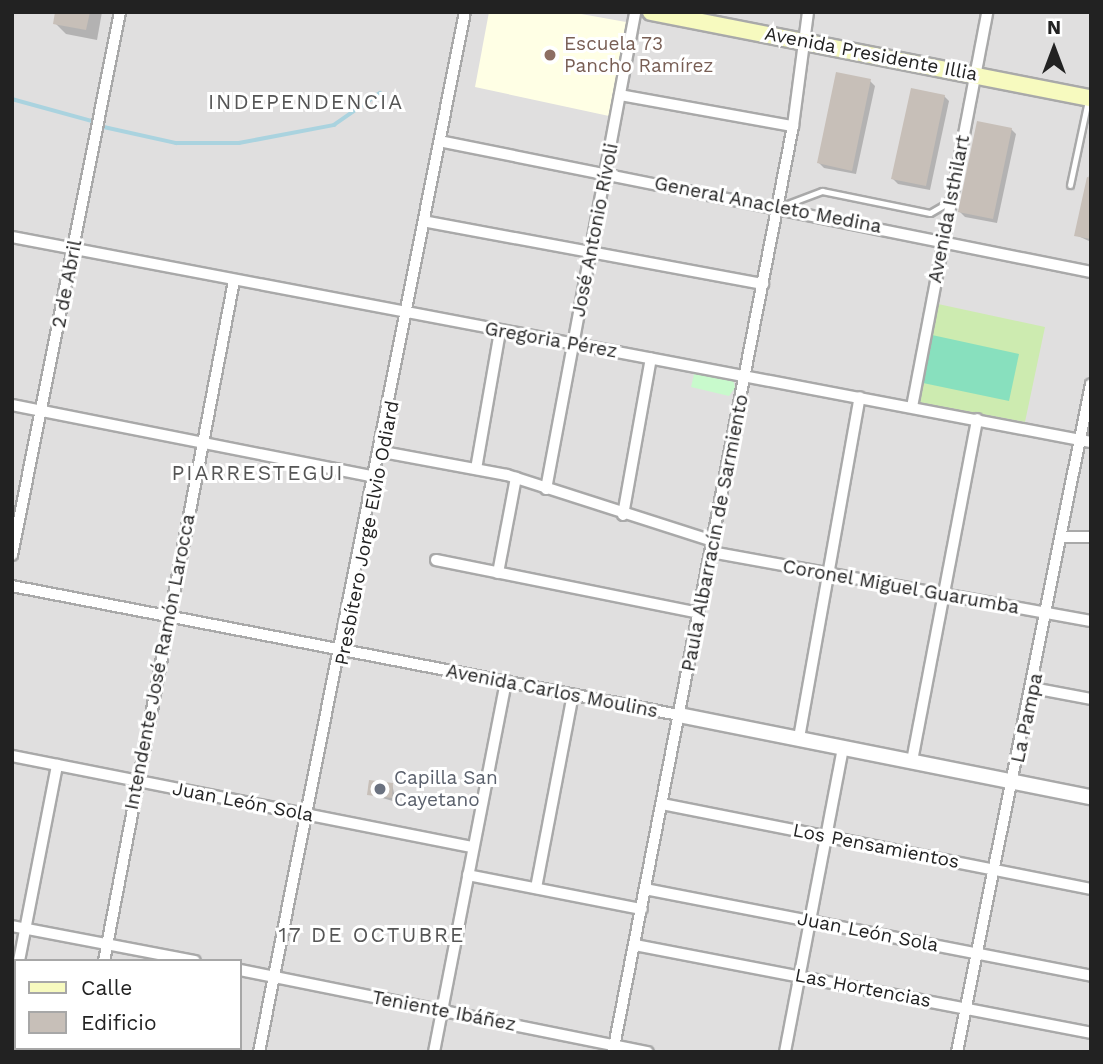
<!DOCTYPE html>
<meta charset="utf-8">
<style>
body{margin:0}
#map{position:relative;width:1103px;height:1064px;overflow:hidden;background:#f2efe9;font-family:"Work Sans",sans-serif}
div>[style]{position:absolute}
.residential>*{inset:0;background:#e0dfdf}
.education>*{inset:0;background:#ffffe5}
.grass>*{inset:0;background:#cdebb0}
.park>*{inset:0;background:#c8facc}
.pitch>*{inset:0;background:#88e0be}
.shadow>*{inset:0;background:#0003}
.stream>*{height:3.5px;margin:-1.75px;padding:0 1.75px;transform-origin:1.75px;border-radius:1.75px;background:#aad3df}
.building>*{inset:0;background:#c7bfb8}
.roads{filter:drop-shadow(2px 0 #a9a9a9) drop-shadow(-2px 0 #a9a9a9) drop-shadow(0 2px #a9a9a9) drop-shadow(0 -2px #a9a9a9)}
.service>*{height:5px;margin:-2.5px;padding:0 2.5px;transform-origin:2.5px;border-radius:2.5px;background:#fff}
.minor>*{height:10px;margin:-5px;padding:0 5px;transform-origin:5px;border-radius:5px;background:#fff}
.tertiary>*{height:14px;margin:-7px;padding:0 7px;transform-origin:7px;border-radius:7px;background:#fff}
.secondary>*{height:16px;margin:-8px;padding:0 8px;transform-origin:8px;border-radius:8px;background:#f7fabf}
.dots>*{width:19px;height:19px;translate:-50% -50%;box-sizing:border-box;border:4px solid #fff;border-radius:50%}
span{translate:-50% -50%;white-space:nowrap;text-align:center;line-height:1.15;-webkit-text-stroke:6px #fff;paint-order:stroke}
.education-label{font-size:19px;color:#785e54}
.left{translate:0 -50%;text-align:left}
.street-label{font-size:19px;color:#222}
.worship-label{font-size:19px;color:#5b616d}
.neighbourhood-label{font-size:21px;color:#555;letter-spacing:2px}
.frame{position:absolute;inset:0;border:14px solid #222;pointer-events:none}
.legend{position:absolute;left:14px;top:959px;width:228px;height:91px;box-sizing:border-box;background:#fff;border:2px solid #a7a7a7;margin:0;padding:9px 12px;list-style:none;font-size:21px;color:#222}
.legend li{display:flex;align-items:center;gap:14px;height:35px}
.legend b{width:35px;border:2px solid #a7a7a7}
.north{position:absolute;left:1019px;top:14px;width:70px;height:70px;-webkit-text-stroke:5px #fff;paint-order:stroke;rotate:0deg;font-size:19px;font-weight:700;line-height:28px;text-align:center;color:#222}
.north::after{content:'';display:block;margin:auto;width:24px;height:32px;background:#222;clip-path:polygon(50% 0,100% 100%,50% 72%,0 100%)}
</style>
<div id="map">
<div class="residential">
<i style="clip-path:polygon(evenodd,12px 12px,1091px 12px,1091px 1052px,12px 1052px,12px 12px,16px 961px,240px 961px,240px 1048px,16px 1048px,16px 961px)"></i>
</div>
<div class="education">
<i style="clip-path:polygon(489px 12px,570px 12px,626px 22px,609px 116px,475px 87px)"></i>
</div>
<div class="grass">
<i style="clip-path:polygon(938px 304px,1045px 327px,1025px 422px,918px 402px)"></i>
</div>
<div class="park">
<i style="clip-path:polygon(695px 370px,733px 379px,735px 388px,729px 396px,691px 387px)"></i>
</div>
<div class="pitch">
<i style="clip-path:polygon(932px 335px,1019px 354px,1009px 401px,923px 383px)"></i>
</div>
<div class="shadow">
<i style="clip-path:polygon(57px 12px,102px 12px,97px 40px,66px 34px,55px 23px)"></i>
<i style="clip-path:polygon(870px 81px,875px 86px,856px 174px,824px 168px,819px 163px)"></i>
<i style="clip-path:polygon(944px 96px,949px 101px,930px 190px,898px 184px,893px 179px)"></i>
<i style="clip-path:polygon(1011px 129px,1016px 134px,997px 223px,965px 217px,960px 212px)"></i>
<i style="clip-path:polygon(1091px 166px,1091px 242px,1076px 235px)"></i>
<i style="clip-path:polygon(392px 784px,396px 802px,369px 794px)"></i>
</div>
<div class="stream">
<i style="left:12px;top:99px;width:83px;rotate:15.4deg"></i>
<i style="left:104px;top:127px;width:74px;rotate:12.5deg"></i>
<i style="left:176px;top:143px;width:63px"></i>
<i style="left:239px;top:143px;width:97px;rotate:-10.7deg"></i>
<i style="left:334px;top:125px;width:56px;rotate:-34.8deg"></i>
</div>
<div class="building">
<i style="clip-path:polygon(55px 12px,90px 12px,86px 30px,53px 24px)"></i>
<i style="clip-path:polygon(836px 72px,871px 79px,852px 171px,817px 163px)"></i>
<i style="clip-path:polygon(911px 88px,945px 95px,926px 186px,891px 179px)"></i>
<i style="clip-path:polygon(977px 121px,1012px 128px,993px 219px,958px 212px)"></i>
<i style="clip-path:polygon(1087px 177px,1091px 178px,1091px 239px,1074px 236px)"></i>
<i style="clip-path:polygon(369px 780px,393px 783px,392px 798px,367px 795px)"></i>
</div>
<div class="roads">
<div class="service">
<i style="left:1070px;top:185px;width:87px;rotate:-78deg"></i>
<i style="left:782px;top:206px;width:43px;rotate:-20.6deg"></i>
<i style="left:822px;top:191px;width:110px;rotate:11.5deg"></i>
<i style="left:930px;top:213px;width:22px;rotate:-30deg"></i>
</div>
<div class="minor">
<i style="left:620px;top:95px;width:176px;rotate:10.2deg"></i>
<i style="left:444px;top:142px;width:660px;rotate:11.36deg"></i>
<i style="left:428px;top:222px;width:341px;rotate:10.5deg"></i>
<i style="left:12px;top:237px;width:1098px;rotate:10.76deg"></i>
<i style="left:12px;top:405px;width:372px;rotate:11.2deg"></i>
<i style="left:912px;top:407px;width:402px;rotate:-79.2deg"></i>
<i style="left:383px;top:452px;width:126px;rotate:10.5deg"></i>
<i style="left:507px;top:475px;width:216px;rotate:17.8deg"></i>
<i style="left:476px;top:469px;width:140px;rotate:-80.1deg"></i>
<i style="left:546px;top:489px;width:485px;rotate:-79.4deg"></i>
<i style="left:623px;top:515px;width:159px;rotate:-79.9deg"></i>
<i style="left:1062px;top:537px;width:29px"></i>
<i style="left:711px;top:552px;width:386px;rotate:10.3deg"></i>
<i style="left:12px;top:555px;width:554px;rotate:-78.75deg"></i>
<i style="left:436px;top:560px;width:268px;rotate:11.4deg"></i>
<i style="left:498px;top:573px;width:97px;rotate:-79.3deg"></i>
<i style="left:12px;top:586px;width:679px;rotate:10.95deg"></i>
<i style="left:1033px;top:688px;width:59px;rotate:10.7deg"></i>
<i style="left:799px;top:738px;width:346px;rotate:-79.9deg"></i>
<i style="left:12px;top:756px;width:470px;rotate:11.2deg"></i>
<i style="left:912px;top:761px;width:348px;rotate:-79.2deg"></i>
<i style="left:662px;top:804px;width:437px;rotate:11.2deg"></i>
<i style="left:468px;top:875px;width:177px;rotate:11.1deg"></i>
<i style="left:536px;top:888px;width:197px;rotate:-79.2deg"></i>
<i style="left:645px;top:889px;width:454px;rotate:11deg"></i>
<i style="left:12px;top:926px;width:186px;rotate:10.8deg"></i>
<i style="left:635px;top:945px;width:464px;rotate:10.9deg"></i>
<i style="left:19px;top:961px;width:200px;rotate:-79deg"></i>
<i style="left:104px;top:961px;width:692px;rotate:-79.18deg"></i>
<i style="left:240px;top:970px;width:416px;rotate:11.4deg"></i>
<i style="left:12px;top:995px;width:18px;rotate:-77deg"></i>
<i style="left:87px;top:1052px;width:4px;rotate:-76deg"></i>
<i style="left:175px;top:1052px;width:4px;rotate:-90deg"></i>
<i style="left:259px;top:1052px;width:1060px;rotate:-78.8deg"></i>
<i style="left:434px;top:1052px;width:378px;rotate:-79deg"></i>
<i style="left:613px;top:1052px;width:943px;rotate:-79deg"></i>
<i style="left:793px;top:126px;width:115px;rotate:-82.5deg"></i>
<i style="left:785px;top:1052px;width:310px;rotate:-79.2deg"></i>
<i style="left:957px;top:1052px;width:681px;rotate:-78.66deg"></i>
</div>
<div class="tertiary">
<i style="left:679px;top:715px;width:420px;rotate:11.3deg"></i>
</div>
<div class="secondary">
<i style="left:651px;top:12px;width:448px;rotate:11.1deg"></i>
</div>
</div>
<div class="dots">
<i style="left:550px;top:55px;background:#8d6e63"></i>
<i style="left:380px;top:789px;background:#6b7280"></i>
</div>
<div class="education-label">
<span class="left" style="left:564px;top:55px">Escuela 73<br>Pancho Ramírez</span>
</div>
<div class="street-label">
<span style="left:871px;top:54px;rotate:11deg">Avenida Presidente Illia</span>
<span style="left:768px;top:205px;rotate:11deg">General Anacleto Medina</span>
<span style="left:949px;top:209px;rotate:-79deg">Avenida Isthilart</span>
<span style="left:595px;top:230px;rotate:-79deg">José Antonio Rívoli</span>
<span style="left:67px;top:284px;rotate:-79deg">2 de Abril</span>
<span style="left:551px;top:340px;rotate:10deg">Gregoria Pérez</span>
<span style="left:367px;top:533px;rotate:-79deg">Presbítero Jorge Elvio Odiard</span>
<span style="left:715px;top:533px;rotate:-79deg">Paula Albarracín de Sarmiento</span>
<span style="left:901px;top:587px;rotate:10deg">Coronel Miguel Guarumba</span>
<span style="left:160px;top:662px;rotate:-79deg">Intendente José Ramón Larocca</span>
<span style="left:552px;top:691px;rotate:11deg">Avenida Carlos Moulins</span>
<span style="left:1027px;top:718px;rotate:-78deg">La Pampa</span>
<span style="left:243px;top:802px;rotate:11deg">Juan León Sola</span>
<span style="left:876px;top:846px;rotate:11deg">Los Pensamientos</span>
<span style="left:868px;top:932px;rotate:11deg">Juan León Sola</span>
<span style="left:863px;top:988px;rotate:11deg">Las Hortencias</span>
<span style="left:444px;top:1011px;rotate:11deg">Teniente Ibáñez</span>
</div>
<div class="worship-label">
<span class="left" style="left:394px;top:789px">Capilla San<br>Cayetano</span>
</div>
<div class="neighbourhood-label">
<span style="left:306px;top:102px">INDEPENDENCIA</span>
<span style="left:258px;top:473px">PIARRESTEGUI</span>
<span style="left:372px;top:935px">17 DE OCTUBRE</span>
</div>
<div class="frame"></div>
<ul class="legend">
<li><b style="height:9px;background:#f7fabf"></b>Calle</li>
<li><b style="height:19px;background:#c7bfb8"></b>Edificio</li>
</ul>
<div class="north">N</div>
</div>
